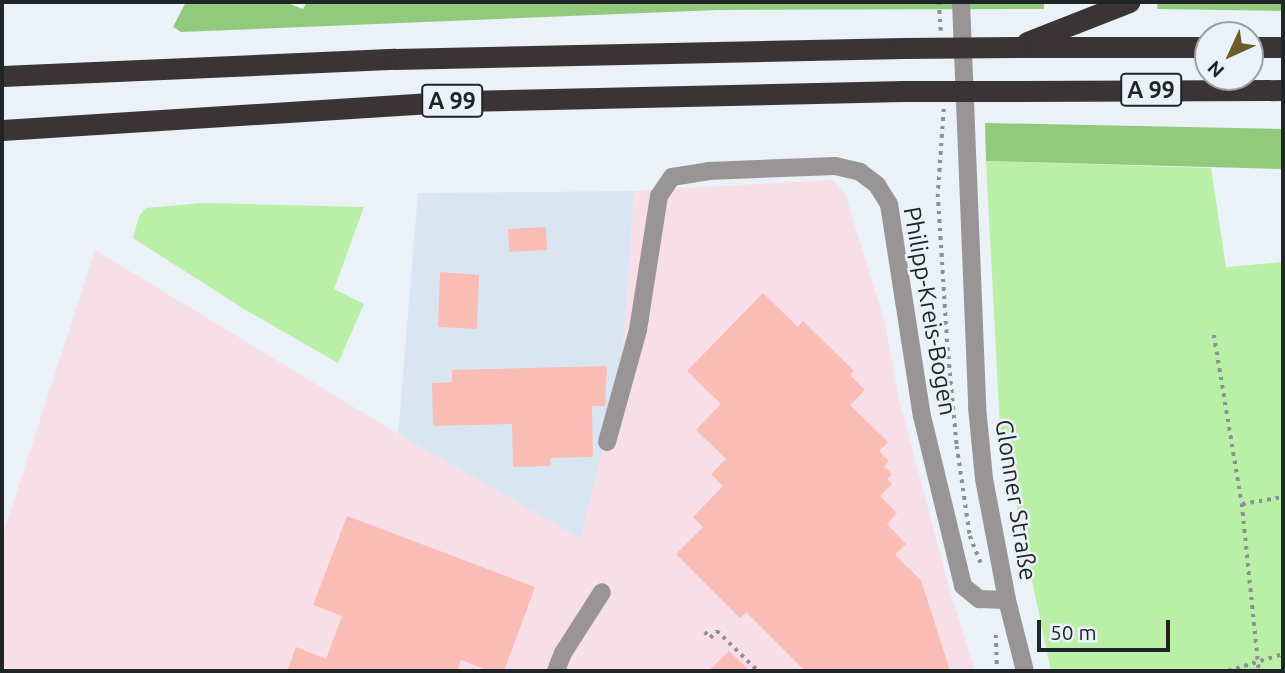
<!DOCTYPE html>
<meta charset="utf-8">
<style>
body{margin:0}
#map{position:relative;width:1285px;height:673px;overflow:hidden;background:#eaf1f7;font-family:Ubuntu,sans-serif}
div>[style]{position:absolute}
.commercial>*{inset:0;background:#f7dee7}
.built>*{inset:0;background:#d9e6f2}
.green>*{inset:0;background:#b9efa6}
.forest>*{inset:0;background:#91ca7d}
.building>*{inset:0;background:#fabdb5}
.path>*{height:3.5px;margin-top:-1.75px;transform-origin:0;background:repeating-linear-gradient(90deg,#8c9195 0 3.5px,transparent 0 8.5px)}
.minor>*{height:18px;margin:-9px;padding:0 9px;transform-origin:9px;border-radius:9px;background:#999597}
.highway>*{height:21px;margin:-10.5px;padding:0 10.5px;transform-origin:10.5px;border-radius:10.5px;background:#3b3436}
.highway-bridge>*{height:21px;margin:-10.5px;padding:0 10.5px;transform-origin:10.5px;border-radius:10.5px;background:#3b3436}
span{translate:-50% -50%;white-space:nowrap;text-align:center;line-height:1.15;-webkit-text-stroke:5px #eaf1f7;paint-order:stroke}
.shield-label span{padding:2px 5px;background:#eaf1f7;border:2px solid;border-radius:5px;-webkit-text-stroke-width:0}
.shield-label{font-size:23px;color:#222527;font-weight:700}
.street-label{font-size:24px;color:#222527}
.frame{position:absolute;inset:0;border:4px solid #222527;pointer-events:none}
.north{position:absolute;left:1194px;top:21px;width:70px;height:70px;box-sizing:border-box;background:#eaf1f7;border:2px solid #9a9fa4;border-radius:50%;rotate:225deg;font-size:19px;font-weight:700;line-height:28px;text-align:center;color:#222527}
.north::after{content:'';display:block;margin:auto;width:24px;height:32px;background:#6d5b29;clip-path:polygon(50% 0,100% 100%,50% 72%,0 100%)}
.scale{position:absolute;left:1037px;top:620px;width:133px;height:32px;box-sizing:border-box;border:4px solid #222527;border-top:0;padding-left:9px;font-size:21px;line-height:24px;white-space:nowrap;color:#222527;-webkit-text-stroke:5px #eaf1f7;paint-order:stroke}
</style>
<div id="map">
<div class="commercial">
<i style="clip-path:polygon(833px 180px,845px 194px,885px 323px,899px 399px,948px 584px,975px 671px,2px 671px,2px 538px,95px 250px,398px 434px,580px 537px,626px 313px,634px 191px)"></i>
</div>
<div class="built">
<i style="clip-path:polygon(634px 191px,626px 313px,616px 400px,580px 538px,398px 434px,418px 193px)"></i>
</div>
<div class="green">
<i style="clip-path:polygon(986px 161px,1211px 168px,1226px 267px,1283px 262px,1283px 671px,1051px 671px,1000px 427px)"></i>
<i style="clip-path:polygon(203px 203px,364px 207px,334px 289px,364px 304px,338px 363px,244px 309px,133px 238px,139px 216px,146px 208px)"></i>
</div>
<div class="forest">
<i style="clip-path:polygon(186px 2px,285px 2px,303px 9px,307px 2px,1044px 2px,1044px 9px,718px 10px,181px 32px,173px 27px)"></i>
<i style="clip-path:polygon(1158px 2px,1283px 2px,1283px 11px,1157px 9px)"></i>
<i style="clip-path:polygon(985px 123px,1283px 129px,1283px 169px,986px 161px)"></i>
</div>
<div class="building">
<i style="clip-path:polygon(546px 227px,547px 250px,509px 252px,508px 229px)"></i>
<i style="clip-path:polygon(440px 272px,479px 275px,477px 329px,438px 327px)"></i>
<i style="clip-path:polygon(763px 293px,798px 327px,803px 321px,854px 371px,850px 375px,865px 390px,850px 405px,888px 442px,879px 451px,889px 461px,884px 466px,892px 474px,887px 479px,892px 484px,880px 496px,897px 513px,887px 524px,906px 544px,895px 555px,921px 580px,950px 671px,805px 671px,746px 612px,740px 618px,676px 554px,703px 527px,693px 517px,723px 486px,711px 474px,726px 459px,696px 430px,721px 404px,687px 371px)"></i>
<i style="clip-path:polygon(607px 366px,605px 406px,592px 406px,593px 457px,550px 458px,551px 466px,513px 467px,512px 424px,433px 426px,432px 383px,452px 382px,452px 370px)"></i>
<i style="clip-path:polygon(347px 516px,535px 587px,504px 671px,490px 671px,461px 660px,457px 671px,287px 671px,296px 647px,326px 659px,342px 616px,313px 605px)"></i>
<i style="clip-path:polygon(729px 651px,750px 671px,708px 671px)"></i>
</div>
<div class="path">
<i style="left:939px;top:2px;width:29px;rotate:86deg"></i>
<i style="left:944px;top:109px;width:85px;rotate:94deg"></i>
<i style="left:938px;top:194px;width:145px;rotate:86.4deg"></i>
<i style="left:947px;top:339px;width:107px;rotate:84.7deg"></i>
<i style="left:957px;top:446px;width:91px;rotate:81.8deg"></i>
<i style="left:970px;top:536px;width:29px;rotate:68deg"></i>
<i style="left:1214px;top:335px;width:171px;rotate:80.6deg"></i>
<i style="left:1242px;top:504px;width:168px;rotate:84.2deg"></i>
<i style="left:1242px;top:504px;width:42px;rotate:-9.7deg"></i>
<i style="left:705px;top:632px;width:8px;rotate:50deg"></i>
<i style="left:710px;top:638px;width:10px;rotate:-45deg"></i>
<i style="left:717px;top:631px;width:57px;rotate:44.3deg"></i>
<i style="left:996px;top:635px;width:36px;rotate:88deg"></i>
<i style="left:1151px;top:671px;width:9px"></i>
<i style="left:1228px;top:671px;width:58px;rotate:-17.2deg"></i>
</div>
<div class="minor">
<i style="left:961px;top:2px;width:405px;rotate:87.7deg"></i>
<i style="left:977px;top:407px;width:72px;rotate:84.4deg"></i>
<i style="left:984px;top:479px;width:123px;rotate:79.2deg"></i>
<i style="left:1007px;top:600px;width:73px;rotate:75.8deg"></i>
<i style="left:607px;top:442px;width:116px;rotate:-74.5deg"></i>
<i style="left:638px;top:330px;width:136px;rotate:-81.1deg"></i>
<i style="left:659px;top:196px;width:23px;rotate:-56deg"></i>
<i style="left:672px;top:177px;width:36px;rotate:-9deg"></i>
<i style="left:708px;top:171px;width:127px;rotate:-2.3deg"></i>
<i style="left:835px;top:166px;width:26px;rotate:13deg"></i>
<i style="left:860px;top:172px;width:21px;rotate:37deg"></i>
<i style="left:877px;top:185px;width:22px;rotate:58deg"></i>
<i style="left:889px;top:204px;width:215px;rotate:81.2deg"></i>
<i style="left:922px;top:416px;width:175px;rotate:76.4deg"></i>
<i style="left:963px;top:586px;width:21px;rotate:39deg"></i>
<i style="left:979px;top:599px;width:28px;rotate:2deg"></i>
<i style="left:556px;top:671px;width:19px;rotate:-69deg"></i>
<i style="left:563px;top:653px;width:72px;rotate:-57.4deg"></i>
</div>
<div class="highway">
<i style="left:1027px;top:42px;width:110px;rotate:-21.4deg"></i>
<i style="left:1016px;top:47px;width:192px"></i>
<i style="left:1250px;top:47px;width:33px"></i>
<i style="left:2px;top:76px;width:393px;rotate:-2.5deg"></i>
<i style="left:395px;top:59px;width:508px;rotate:-1.24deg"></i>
<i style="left:1019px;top:91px;width:264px;rotate:-0.2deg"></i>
<i style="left:2px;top:130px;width:461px;rotate:-3.6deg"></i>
<i style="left:462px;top:101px;width:442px;rotate:-1.3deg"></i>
</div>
<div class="highway-bridge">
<i style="left:903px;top:48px;width:113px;rotate:-0.5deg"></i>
<i style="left:904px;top:91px;width:115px"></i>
</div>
<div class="shield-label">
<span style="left:1151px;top:90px">A 99</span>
<span style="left:452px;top:101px">A 99</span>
</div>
<div class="street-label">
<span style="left:930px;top:311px;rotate:80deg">Philipp-Kreis-Bogen</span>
<span style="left:1016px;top:500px;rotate:81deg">Glonner Straße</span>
</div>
<div class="frame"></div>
<div class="north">N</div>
<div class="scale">50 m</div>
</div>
